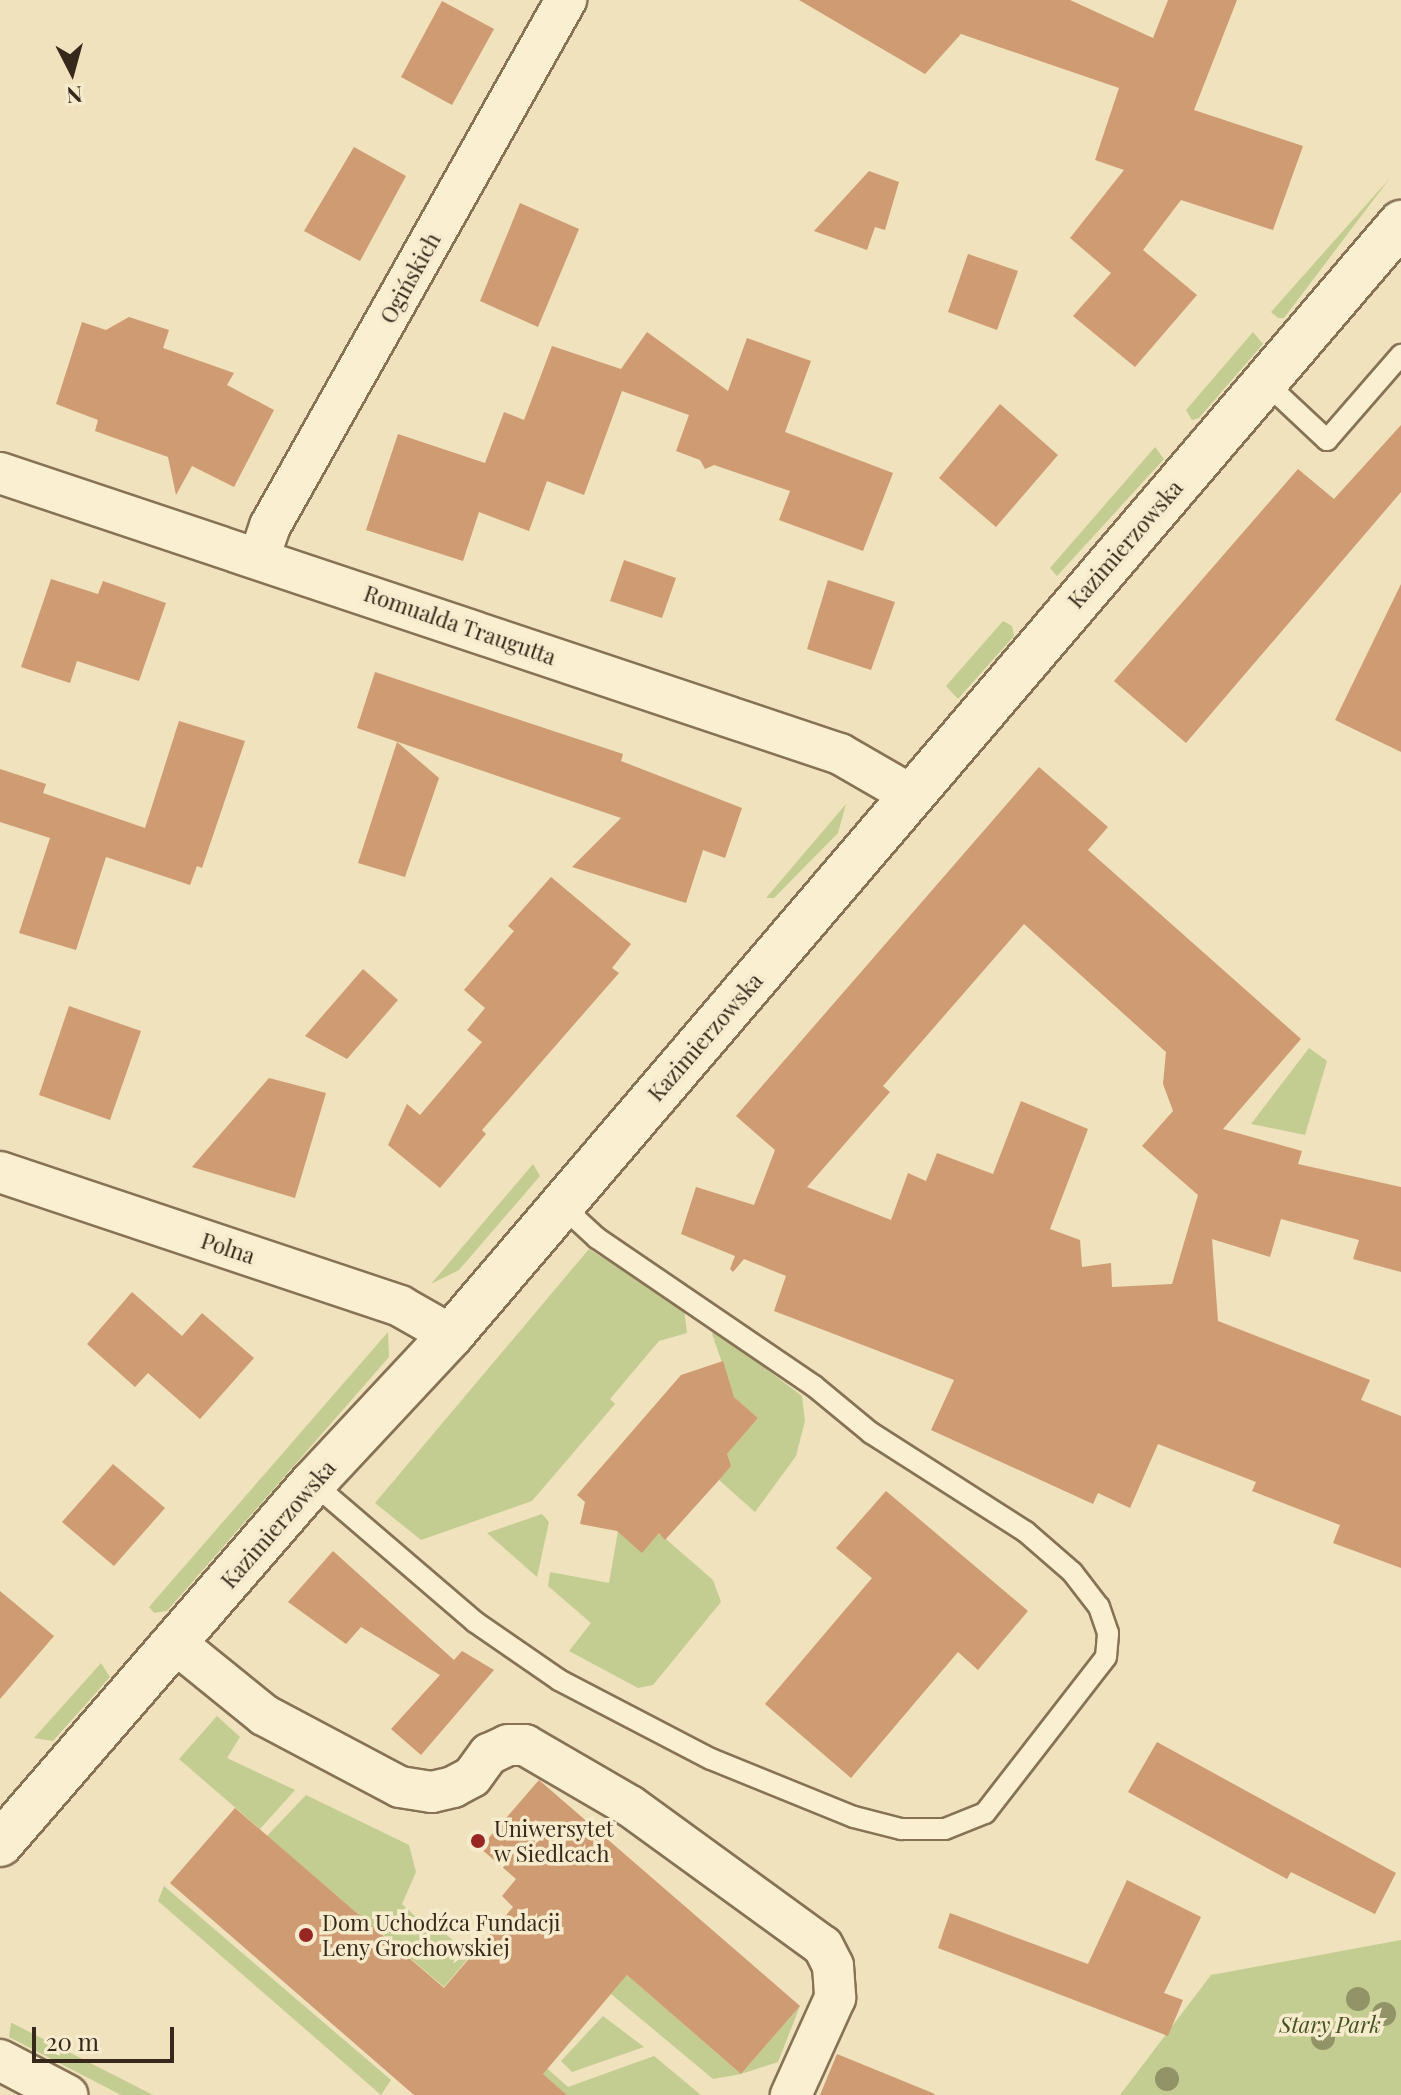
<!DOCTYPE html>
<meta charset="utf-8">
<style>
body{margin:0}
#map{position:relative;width:1401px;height:2095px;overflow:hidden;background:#efe2bd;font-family:"Playfair Display",serif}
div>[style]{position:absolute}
.green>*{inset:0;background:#c4cd91}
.building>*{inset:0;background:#cf9b72}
.roads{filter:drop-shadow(2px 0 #877256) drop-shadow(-2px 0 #877256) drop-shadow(0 2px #877256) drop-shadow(0 -2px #877256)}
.service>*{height:20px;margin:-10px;padding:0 10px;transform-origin:10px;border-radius:10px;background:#faefd0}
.minor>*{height:40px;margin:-20px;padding:0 20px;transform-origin:20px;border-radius:20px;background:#faefd0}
.secondary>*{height:44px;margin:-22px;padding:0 22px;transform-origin:22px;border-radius:22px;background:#faefd0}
.trees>*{width:24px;height:24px;margin:-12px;border-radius:50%;background:#929367}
.dots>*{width:22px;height:22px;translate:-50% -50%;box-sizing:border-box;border:4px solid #f6eccd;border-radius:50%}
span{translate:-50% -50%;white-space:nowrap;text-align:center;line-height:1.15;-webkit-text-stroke:7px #f6eccd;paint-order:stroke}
.street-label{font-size:22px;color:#36291b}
.poi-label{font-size:22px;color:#36291b}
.left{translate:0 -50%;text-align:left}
.park-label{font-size:22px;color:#455321;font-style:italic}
.north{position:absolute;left:32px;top:32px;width:80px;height:80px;-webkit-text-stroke:6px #f6eccd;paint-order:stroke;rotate:174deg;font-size:22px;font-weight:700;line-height:32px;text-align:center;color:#36291b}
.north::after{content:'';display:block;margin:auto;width:28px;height:36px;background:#36291b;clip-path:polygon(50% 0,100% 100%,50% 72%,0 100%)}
.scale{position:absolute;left:32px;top:2027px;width:142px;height:36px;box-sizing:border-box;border:4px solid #36291b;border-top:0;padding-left:10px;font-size:24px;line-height:28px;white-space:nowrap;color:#36291b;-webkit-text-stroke:6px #f6eccd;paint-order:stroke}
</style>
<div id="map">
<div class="green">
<i style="clip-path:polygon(1390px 178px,1284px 318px,1278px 318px,1271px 312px)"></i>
<i style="clip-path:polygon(1253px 332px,1263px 344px,1199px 418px,1192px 420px,1186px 410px)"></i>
<i style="clip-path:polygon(1155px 447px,1164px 459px,1057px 576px,1050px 568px)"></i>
<i style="clip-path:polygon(1003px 621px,1012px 626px,1014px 636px,958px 699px,946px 686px)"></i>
<i style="clip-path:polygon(846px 804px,838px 833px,774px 898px,766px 898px)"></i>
<i style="clip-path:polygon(1309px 1048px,1327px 1061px,1305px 1135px,1251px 1124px)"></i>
<i style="clip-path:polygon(533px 1164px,540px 1176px,459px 1270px,431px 1284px)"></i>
<i style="clip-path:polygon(589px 1249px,684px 1309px,687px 1333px,659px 1341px,610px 1399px,615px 1404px,532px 1501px,421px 1540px,375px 1503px)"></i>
<i style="clip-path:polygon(715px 1330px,802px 1396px,805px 1421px,796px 1456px,755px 1512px,719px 1480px,727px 1454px,758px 1418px,734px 1397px,712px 1334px)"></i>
<i style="clip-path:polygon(388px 1332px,389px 1357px,167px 1611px,154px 1613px,149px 1607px)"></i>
<i style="clip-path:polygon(542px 1514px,549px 1522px,537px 1577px,487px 1533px)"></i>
<i style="clip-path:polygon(618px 1531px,642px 1552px,659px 1533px,713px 1580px,721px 1602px,653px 1685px,638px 1688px,569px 1651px,591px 1623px,548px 1586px,550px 1572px,609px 1583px)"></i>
<i style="clip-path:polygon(101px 1663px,110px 1677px,53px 1741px,34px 1738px)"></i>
<i style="clip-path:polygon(217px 1716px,240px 1737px,227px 1758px,295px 1790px,260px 1829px,179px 1759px)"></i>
<i style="clip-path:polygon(306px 1795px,409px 1845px,416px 1872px,402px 1904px,432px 1932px,437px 1927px,471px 1955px,444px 1987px,267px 1836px)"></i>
<i style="clip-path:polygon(164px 1886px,391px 2080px,381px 2095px,158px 1901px)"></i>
<i style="clip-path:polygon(1401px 1940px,1401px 2095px,1120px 2095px,1211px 1975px)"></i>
<i style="clip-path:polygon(627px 1975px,741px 2074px,800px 2006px,778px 2062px,741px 2074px,713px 2079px,611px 1994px)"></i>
<i style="clip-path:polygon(603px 2016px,644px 2047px,572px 2072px,561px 2061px)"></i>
<i style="clip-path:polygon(11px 2023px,12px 2023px,153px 2095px,121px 2095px,9px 2037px)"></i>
<i style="clip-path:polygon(517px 2042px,568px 2087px,654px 2056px,701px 2095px,567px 2095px,513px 2048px)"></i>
</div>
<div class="building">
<i style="clip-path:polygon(799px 0,1070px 0,1153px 38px,1168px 0,1237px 0,1194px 110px,1303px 146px,1273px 230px,1181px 200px,1143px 250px,1197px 295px,1135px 367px,1073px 316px,1111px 273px,1070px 238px,1124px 170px,1095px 160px,1119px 88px,961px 34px,925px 74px)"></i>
<i style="clip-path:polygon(442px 1px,494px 29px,452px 105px,401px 77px)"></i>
<i style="clip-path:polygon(354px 147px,406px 176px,360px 261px,304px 231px)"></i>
<i style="clip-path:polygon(869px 171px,899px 182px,885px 230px,875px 227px,867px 250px,814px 231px)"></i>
<i style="clip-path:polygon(520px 203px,579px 229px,538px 327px,480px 301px)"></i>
<i style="clip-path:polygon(968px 254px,1018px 271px,997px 330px,948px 312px)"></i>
<i style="clip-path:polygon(129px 317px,169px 330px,163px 348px,234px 373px,227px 385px,274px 410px,234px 487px,192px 466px,176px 495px,168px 457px,95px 431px,98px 420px,56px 404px,82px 322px,106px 330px)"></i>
<i style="clip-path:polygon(647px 332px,728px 391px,747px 338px,811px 361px,785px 432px,893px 473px,863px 551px,779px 520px,790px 491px,714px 465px,705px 469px,700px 460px,676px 451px,689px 415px,622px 391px,584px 495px,547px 481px,529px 531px,479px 512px,463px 561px,366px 530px,398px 434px,485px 463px,504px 412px,524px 420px,552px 346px,621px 369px)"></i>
<i style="clip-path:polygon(1000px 404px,1058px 455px,996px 527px,939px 478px)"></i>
<i style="clip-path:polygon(1401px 425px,1401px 492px,1186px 743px,1114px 681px,1298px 469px,1334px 499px)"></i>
<i style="clip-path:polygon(624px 560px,676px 578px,662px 618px,610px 601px)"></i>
<i style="clip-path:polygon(51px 579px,98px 594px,103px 581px,166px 603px,139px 681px,77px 661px,70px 683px,21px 667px)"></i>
<i style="clip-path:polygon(828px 580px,895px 602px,871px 670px,807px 649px)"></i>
<i style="clip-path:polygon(1401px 584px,1401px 752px,1335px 720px)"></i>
<i style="clip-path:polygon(375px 672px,623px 754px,621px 761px,742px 808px,725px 858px,703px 850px,686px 903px,572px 867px,621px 818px,357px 728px)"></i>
<i style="clip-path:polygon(179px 721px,245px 741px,202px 868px,197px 866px,190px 885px,106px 857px,76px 950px,19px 933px,50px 838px,0 822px,0 769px,46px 784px,43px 793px,145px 828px)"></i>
<i style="clip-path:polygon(397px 742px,439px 778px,405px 877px,358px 863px)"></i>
<i style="clip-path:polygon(evenodd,1039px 767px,1108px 827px,1088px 850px,1301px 1039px,1223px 1129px,1302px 1151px,1298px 1164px,1401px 1187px,1401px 1272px,1353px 1259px,1359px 1240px,1281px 1219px,1270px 1257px,1212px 1239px,1218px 1321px,1370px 1380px,1361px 1400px,1401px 1416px,1401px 1568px,1333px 1543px,1340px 1525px,1252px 1491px,1256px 1482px,1158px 1444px,1130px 1508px,1098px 1493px,1093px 1504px,931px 1430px,954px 1380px,774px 1311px,786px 1276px,744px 1259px,733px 1272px,730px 1269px,735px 1256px,681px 1234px,696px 1187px,754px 1205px,775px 1150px,736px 1116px,1039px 767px,1024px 924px,1166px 1052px,1163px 1084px,1173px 1111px,1142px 1146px,1198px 1195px,1172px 1284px,1112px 1287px,1111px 1263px,1082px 1267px,1080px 1240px,1050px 1229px,1088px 1129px,1021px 1101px,993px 1174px,937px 1153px,926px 1181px,908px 1173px,891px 1220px,807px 1187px,890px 1092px,883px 1086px,1024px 924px)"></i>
<i style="clip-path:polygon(551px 877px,631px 944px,612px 968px,619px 973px,482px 1130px,486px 1134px,440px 1188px,388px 1145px,407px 1104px,420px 1115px,482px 1042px,467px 1030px,485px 1008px,464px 990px,514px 931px,508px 926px)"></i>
<i style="clip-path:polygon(363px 969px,398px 1000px,347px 1059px,305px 1036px)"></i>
<i style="clip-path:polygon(69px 1006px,141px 1031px,110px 1120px,39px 1095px)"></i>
<i style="clip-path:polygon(269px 1078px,326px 1093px,295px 1198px,192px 1167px)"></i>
<i style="clip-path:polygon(132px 1292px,182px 1336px,202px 1313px,254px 1358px,200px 1419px,148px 1373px,135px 1387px,87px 1344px)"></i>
<i style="clip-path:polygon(723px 1361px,734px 1397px,758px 1418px,727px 1454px,731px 1466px,719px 1480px,665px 1540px,659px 1533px,642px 1553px,617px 1531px,580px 1524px,585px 1502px,577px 1495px,681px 1375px)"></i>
<i style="clip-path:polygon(113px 1464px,165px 1508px,114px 1566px,62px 1522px)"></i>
<i style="clip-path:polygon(886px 1491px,1028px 1611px,978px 1670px,958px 1652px,851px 1778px,765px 1704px,872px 1578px,836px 1548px)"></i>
<i style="clip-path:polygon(333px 1551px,454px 1660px,462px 1651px,494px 1670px,421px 1755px,391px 1729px,440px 1675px,361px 1627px,346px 1644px,288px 1602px)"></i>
<i style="clip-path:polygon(0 1591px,54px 1636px,0 1699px)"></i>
<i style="clip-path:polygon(1157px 1742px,1396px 1873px,1375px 1914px,1291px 1872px,1287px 1879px,1128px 1792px)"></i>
<i style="clip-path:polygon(539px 1780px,800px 2006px,741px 2074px,627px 1975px,543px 2074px,567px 2095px,414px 2095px,170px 1883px,235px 1808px,444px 1988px,513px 1907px,502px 1896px,516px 1879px,480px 1848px)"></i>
<i style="clip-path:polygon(1127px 1880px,1201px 1917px,1164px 1993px,1183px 2000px,1168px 2036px,938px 1948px,950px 1913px,1088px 1964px)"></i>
<i style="clip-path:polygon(837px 2054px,935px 2094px,934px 2095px,820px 2095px)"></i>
</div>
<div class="roads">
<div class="service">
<i style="left:1265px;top:382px;width:85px;rotate:43.1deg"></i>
<i style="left:1327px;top:440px;width:113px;rotate:-49deg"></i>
<i style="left:313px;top:1483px;width:213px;rotate:40.6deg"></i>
<i style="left:475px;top:1622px;width:102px;rotate:34.6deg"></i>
<i style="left:559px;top:1680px;width:171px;rotate:27.5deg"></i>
<i style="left:711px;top:1759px;width:154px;rotate:22.1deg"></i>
<i style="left:854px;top:1817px;width:49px;rotate:14.3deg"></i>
<i style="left:901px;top:1829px;width:44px"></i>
<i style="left:945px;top:1829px;width:43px;rotate:-21.8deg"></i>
<i style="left:985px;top:1813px;width:197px;rotate:-52.2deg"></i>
<i style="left:1106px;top:1657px;width:24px;rotate:-85deg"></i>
<i style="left:1108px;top:1633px;width:28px;rotate:-109deg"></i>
<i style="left:1099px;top:1607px;width:44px;rotate:-127.6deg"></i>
<i style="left:1072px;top:1572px;width:61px;rotate:-139deg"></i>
<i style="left:1026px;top:1532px;width:184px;rotate:-147.4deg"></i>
<i style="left:871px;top:1433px;width:74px;rotate:-140.5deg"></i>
<i style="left:814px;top:1386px;width:263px;rotate:-145.7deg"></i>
<i style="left:597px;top:1238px;width:49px;rotate:-137.5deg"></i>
</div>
<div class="minor">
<i style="left:0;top:473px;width:886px;rotate:18.5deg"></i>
<i style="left:840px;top:754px;width:82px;rotate:30deg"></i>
<i style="left:259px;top:558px;width:34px;rotate:-71deg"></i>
<i style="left:270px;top:526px;width:604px;rotate:-60.63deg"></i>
<i style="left:0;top:1172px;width:422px;rotate:18.5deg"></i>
<i style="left:400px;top:1306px;width:59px;rotate:29.6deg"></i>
<i style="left:174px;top:1642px;width:116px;rotate:39deg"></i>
<i style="left:264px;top:1715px;width:154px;rotate:27.9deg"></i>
<i style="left:400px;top:1787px;width:32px;rotate:9deg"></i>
<i style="left:432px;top:1792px;width:22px;rotate:-13deg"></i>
<i style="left:453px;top:1787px;width:21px;rotate:-28deg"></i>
<i style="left:472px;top:1777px;width:29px;rotate:-54deg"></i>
<i style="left:489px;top:1754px;width:21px;rotate:-25deg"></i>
<i style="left:508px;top:1745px;width:17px"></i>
<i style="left:525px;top:1745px;width:121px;rotate:30.2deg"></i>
<i style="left:630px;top:1806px;width:238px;rotate:36deg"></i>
<i style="left:823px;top:1946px;width:22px;rotate:63deg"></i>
<i style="left:833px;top:1966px;width:32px;rotate:86deg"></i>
<i style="left:835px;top:1998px;width:107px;rotate:114.4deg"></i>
<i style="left:0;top:2060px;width:76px;rotate:27.6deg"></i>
</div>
<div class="secondary">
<i style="left:0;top:1844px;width:478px;rotate:-49.1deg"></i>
<i style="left:313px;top:1483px;width:202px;rotate:-47deg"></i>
<i style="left:451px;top:1335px;width:1463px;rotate:-49.49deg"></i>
</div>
</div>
<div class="trees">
<i style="left:1358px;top:1999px"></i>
<i style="left:1384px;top:2014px"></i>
<i style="left:1323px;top:2038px"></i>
<i style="left:1167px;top:2079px"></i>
</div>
<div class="dots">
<i style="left:478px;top:1841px;background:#982724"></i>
<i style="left:306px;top:1935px;background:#982724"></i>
</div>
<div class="street-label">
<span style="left:410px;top:278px;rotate:-61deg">Ogińskich</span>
<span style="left:1125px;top:544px;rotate:-49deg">Kazimierzowska</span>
<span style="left:460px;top:625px;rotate:19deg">Romualda Traugutta</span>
<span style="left:705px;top:1037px;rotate:-49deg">Kazimierzowska</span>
<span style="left:228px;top:1248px;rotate:18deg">Polna</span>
<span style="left:278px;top:1524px;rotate:-49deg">Kazimierzowska</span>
</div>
<div class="poi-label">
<span class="left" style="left:494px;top:1841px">Uniwersytet<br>w Siedlcach</span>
<span class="left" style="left:322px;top:1935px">Dom Uchodźca Fundacji<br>Leny Grochowskiej</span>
</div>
<div class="park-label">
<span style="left:1330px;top:2025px">Stary Park</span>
</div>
<div class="north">N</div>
<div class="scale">20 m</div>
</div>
